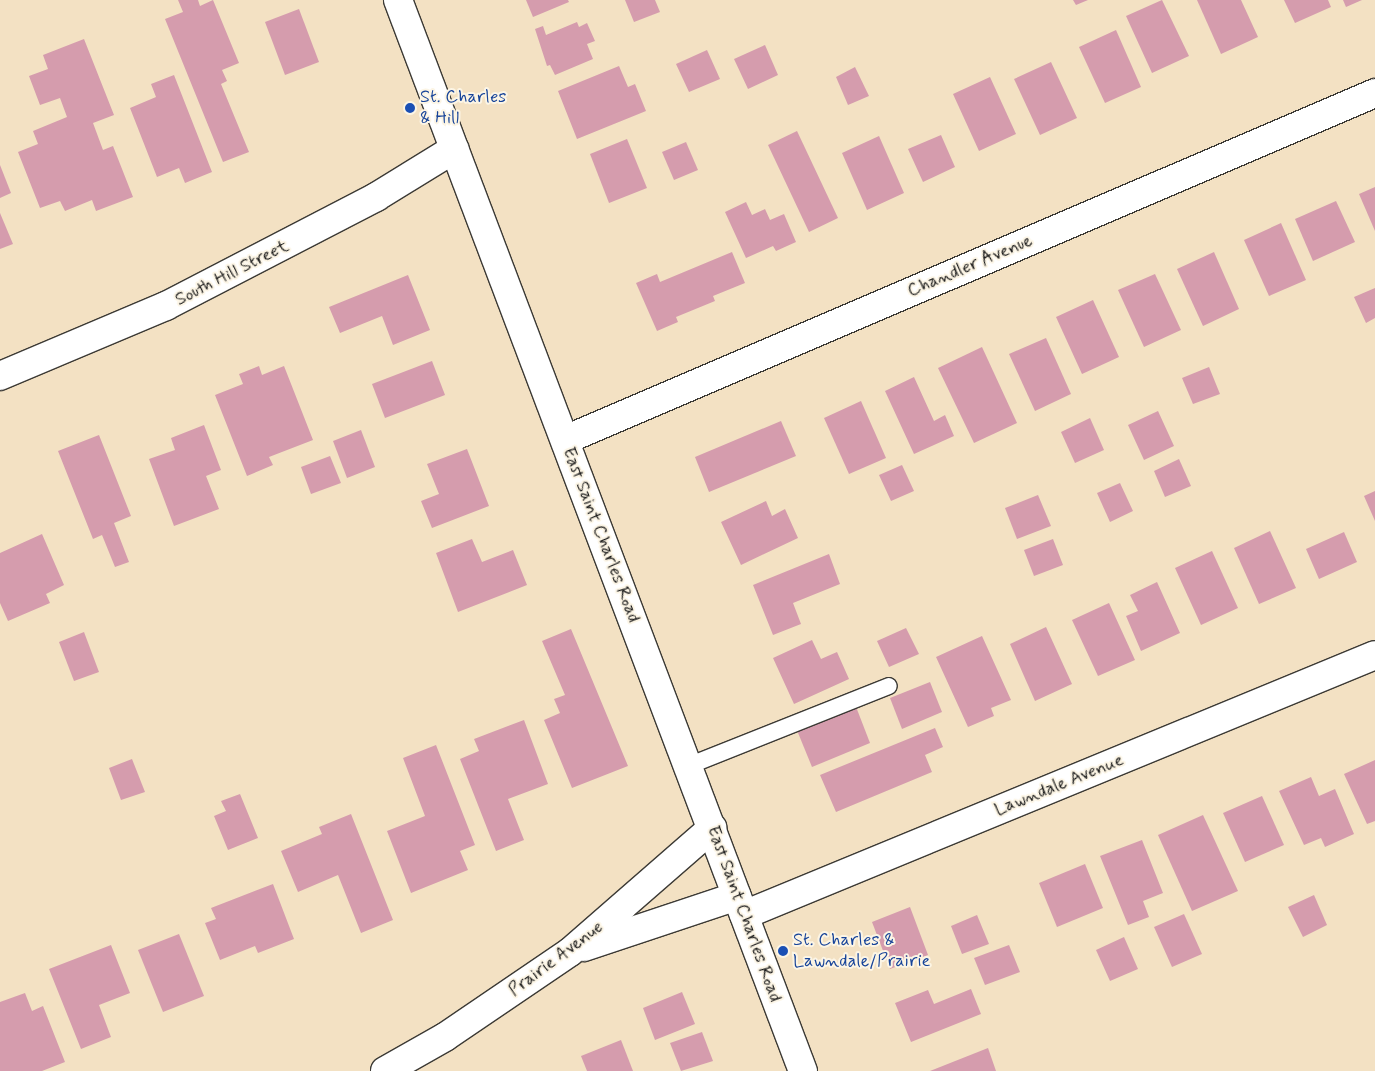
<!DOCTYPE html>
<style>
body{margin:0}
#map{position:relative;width:1375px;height:1071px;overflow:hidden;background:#f3e1c3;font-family:Mynerve,sans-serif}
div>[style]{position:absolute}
.building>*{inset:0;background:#d59cad}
.roads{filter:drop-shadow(1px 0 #3c3a35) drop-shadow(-1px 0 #3c3a35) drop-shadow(0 1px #3c3a35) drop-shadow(0 -1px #3c3a35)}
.lane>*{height:16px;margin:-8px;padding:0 8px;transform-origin:8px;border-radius:8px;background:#fff}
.street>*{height:28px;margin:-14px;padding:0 14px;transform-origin:14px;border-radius:14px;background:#fff}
.secondary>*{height:28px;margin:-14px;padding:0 14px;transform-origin:14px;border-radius:14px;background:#fff}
.dots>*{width:14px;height:14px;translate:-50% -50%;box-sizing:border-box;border:2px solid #fcf5e5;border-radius:50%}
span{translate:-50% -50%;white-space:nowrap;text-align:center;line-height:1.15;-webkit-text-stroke:4px #fcf5e5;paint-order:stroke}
.transit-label{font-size:18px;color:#164399}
.left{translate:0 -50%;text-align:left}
.street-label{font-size:18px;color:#1c1c1c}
</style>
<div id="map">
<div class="building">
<i style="clip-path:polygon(178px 0,198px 0,200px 6px,213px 0,239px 63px,222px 70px,227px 81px,221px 84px,249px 152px,223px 162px,165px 19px,183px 12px)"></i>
<i style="clip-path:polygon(526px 0,568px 0,569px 2px,533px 17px)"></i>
<i style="clip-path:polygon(625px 0,655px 0,660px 12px,634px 22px)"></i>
<i style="clip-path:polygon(1073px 0,1088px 0,1076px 5px)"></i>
<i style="clip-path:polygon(1162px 0,1189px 56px,1152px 73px,1126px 16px)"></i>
<i style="clip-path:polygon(1197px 0,1241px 0,1258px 37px,1221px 54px)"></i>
<i style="clip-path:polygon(1284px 0,1328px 0,1331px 7px,1295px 23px)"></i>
<i style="clip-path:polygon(1343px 0,1362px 0,1346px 7px)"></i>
<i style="clip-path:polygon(299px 9px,319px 62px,285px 75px,265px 22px)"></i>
<i style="clip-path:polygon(577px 22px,579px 27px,587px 23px,595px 41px,587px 44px,593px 59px,555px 75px,550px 65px,547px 66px,535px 29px,543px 26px,546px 35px)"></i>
<i style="clip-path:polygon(1116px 30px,1141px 87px,1105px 103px,1079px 47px)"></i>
<i style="clip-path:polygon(84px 39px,114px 115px,93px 123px,103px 150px,113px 146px,133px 197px,96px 211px,92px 200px,65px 211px,60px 201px,40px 208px,18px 152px,38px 144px,33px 131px,67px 117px,60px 98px,40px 105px,29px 76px,48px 69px,43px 55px)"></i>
<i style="clip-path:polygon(765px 45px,778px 75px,748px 89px,734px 59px)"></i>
<i style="clip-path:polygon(707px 50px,720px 79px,689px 92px,676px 64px)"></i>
<i style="clip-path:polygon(1051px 62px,1077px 118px,1040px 135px,1014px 79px)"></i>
<i style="clip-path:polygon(619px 66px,628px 87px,635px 84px,646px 111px,577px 139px,558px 91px)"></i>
<i style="clip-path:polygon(855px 67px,869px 96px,848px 105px,836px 77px)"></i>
<i style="clip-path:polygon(174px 75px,212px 172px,185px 183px,179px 168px,157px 177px,130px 108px,156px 97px,151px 84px)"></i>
<i style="clip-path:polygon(990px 77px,1016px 134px,979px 151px,953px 94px)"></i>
<i style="clip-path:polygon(797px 131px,838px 218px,809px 232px,768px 145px)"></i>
<i style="clip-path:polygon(941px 135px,955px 167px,923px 182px,908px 149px)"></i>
<i style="clip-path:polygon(879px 136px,904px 193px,867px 210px,842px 153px)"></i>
<i style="clip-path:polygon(627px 139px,647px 188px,609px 203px,590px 154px)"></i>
<i style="clip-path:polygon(686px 142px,698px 170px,674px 180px,662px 152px)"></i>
<i style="clip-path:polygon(0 165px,11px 193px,0 198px)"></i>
<i style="clip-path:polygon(1375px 187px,1375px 231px,1359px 194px)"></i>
<i style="clip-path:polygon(1336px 201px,1355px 242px,1313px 261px,1295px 219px)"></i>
<i style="clip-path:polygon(746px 202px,752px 215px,765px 209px,770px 220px,784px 214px,796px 242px,776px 251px,773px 246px,746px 258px,725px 212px)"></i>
<i style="clip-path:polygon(0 213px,13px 244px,0 249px)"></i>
<i style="clip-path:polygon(1281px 223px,1306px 280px,1269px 296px,1244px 240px)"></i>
<i style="clip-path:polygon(732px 252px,745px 283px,713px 296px,715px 301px,676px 317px,678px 322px,657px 331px,636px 283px,657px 274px,660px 282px)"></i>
<i style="clip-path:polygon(1214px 252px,1239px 309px,1203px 326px,1177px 269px)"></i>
<i style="clip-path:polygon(1155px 274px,1181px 330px,1144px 347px,1118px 290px)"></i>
<i style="clip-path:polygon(408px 275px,430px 330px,393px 345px,382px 316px,340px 333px,329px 307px)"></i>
<i style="clip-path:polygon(1375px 288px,1375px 318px,1366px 323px,1354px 297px)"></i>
<i style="clip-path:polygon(1093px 300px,1119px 357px,1082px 374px,1056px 317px)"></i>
<i style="clip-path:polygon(1046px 338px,1071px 394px,1035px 411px,1009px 354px)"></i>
<i style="clip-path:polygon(982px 347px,1017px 423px,974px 443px,938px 368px)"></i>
<i style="clip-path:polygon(432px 361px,445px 395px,385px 418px,372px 384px)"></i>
<i style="clip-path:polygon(259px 366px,262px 375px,284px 366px,313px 440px,269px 457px,273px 465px,247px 476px,215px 395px,243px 384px,239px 374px)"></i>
<i style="clip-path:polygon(1209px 367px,1220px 394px,1193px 404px,1182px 378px)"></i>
<i style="clip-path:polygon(914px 377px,934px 421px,945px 415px,954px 436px,914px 454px,885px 391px)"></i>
<i style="clip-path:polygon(861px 401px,886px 458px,849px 474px,824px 418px)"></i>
<i style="clip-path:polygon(1158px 411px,1174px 446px,1144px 460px,1128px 425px)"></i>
<i style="clip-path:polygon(1090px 418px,1104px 450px,1075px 463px,1061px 432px)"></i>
<i style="clip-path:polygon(781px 421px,796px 456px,709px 492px,695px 457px)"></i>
<i style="clip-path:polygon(204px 425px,221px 470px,206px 476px,219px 509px,174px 526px,149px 459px,175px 450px,171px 438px)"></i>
<i style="clip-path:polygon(361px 430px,375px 467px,347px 478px,333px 441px)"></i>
<i style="clip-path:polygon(99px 435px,131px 516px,114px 523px,129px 562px,115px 567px,102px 535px,93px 539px,58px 451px)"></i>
<i style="clip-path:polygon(467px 449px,489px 506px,432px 528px,421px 501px,439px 494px,427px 464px)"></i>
<i style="clip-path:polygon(330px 456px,341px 483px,311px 494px,301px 467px)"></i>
<i style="clip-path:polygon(1179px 459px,1191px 486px,1165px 497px,1154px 471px)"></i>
<i style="clip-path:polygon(902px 465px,914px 491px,891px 501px,879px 475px)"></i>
<i style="clip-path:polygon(1120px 483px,1133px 511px,1110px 522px,1097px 493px)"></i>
<i style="clip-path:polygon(1375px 491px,1375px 521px,1364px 496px)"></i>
<i style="clip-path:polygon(1038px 495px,1051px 526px,1017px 539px,1005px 508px)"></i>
<i style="clip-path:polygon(766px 501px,772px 516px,785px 509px,798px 538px,741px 565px,721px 522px)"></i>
<i style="clip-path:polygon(1270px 531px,1296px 588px,1259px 604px,1234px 548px)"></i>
<i style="clip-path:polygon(1344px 532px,1357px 562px,1319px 579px,1306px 549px)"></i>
<i style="clip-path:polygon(42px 534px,64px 585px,46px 594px,50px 603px,8px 621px,0 603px,0 553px)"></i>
<i style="clip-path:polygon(472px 539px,482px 562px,513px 550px,527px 585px,458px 612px,436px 553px)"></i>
<i style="clip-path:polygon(1053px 539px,1063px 565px,1034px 576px,1024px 550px)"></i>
<i style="clip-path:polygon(1212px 551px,1238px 608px,1201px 625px,1175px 568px)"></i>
<i style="clip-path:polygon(829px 554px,840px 584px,793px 603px,801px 624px,773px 635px,753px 585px)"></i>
<i style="clip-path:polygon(1157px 582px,1180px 633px,1141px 651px,1126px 616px,1138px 611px,1130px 595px)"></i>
<i style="clip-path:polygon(1109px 603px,1135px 660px,1098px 676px,1072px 620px)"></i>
<i style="clip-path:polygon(1046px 627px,1072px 684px,1035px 701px,1010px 644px)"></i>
<i style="clip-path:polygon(906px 628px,919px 654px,889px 667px,877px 641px)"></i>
<i style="clip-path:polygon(571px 629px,628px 766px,572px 788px,544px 720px,560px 713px,554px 699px,565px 695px,542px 641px)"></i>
<i style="clip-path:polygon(84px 632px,99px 672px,74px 681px,59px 642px)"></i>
<i style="clip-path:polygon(982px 636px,1011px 700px,991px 708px,994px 716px,968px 727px,936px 657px)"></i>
<i style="clip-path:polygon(812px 640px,821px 659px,837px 652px,849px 679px,794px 704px,773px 658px)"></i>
<i style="clip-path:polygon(930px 682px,942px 712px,902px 729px,890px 698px)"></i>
<i style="clip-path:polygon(853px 699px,870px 743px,812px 767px,794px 723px)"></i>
<i style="clip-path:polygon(524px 720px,548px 784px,508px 799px,524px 840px,496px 851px,460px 759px,479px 751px,474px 739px)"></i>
<i style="clip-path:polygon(935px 728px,943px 747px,925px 755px,932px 772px,836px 812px,820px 775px)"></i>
<i style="clip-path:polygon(436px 745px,475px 845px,460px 851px,468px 870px,411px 893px,387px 831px,425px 816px,403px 758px)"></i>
<i style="clip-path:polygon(132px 759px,145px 792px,121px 800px,109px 768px)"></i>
<i style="clip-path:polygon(1375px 760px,1375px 821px,1367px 824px,1344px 774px)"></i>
<i style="clip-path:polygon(1311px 777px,1319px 796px,1335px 789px,1354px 834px,1325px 847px,1321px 838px,1304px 845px,1279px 791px)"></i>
<i style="clip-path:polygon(240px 794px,258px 838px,228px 850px,214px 816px,226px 811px,221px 801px)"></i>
<i style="clip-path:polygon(1262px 796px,1284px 845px,1245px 862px,1223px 813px)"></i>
<i style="clip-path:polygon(351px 814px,393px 920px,361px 933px,338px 875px,298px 892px,281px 851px,322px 834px,319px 827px)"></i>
<i style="clip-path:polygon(1203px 815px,1238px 891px,1192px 911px,1158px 835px)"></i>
<i style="clip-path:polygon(1142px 840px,1163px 893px,1143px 901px,1149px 917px,1128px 925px,1100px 856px)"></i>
<i style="clip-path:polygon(1085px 864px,1103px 908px,1057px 927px,1039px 883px)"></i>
<i style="clip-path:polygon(273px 884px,294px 939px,258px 953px,255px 946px,220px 960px,205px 923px,216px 919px,211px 908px)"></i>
<i style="clip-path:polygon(1314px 895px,1327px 925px,1303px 937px,1288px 907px)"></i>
<i style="clip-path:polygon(910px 907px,928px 955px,890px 969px,872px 922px)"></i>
<i style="clip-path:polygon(1184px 914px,1202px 954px,1172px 967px,1154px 927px)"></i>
<i style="clip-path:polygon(977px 915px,989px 944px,962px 954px,951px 926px)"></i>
<i style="clip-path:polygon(179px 934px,204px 996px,163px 1012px,138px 950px)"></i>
<i style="clip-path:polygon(1124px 937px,1138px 969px,1110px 981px,1096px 950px)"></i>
<i style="clip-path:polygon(111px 945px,130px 993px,99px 1005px,111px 1037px,81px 1049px,49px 969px)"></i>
<i style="clip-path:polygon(1009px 945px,1020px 972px,985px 985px,974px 958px)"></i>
<i style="clip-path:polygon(971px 989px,981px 1014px,911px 1042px,895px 1003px,928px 990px,934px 1004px)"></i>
<i style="clip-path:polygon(682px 992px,695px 1024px,655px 1040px,643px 1008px)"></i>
<i style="clip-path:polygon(25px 993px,32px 1011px,43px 1006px,65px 1062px,42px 1071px,0 1071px,0 1002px)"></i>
<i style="clip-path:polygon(702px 1032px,713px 1061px,681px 1071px,670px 1043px)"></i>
<i style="clip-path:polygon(621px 1040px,633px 1071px,587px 1071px,581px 1056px)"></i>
<i style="clip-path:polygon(988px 1048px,996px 1071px,930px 1071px)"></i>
</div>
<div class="roads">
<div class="lane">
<i style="left:688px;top:766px;width:216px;rotate:-21.7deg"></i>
</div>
<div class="street">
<i style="left:0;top:376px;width:180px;rotate:-22.9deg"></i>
<i style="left:166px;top:306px;width:237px;rotate:-27.4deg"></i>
<i style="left:376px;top:197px;width:92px;rotate:-31.6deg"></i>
<i style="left:565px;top:440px;width:881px;rotate:-23.19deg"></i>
<i style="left:744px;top:915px;width:682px;rotate:-22.39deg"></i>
<i style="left:584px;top:947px;width:161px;rotate:-18.4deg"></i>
<i style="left:385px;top:1071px;width:69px;rotate:-29.5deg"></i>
<i style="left:445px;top:1037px;width:151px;rotate:-34.2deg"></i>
<i style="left:570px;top:952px;width:189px;rotate:-41.1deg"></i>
</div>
<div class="secondary">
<i style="left:398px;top:0;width:1145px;rotate:69.29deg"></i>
</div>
</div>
<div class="dots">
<i style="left:410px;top:108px;background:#1a4fb4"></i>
<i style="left:783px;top:951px;background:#1a4fb4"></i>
</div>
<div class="transit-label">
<span class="left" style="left:420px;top:108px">St. Charles<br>&amp; Hill</span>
<span class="left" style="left:793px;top:951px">St. Charles &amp;<br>Lawndale/Prairie</span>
</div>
<div class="street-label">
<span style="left:970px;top:266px;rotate:-23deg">Chandler Avenue</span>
<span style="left:232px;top:273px;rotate:-27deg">South Hill Street</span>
<span style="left:601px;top:535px;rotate:69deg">East Saint Charles Road</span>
<span style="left:1059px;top:785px;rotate:-22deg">Lawndale Avenue</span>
<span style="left:744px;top:914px;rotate:70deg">East Saint Charles Road</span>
<span style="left:556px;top:959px;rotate:-37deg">Prairie Avenue</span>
</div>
</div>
